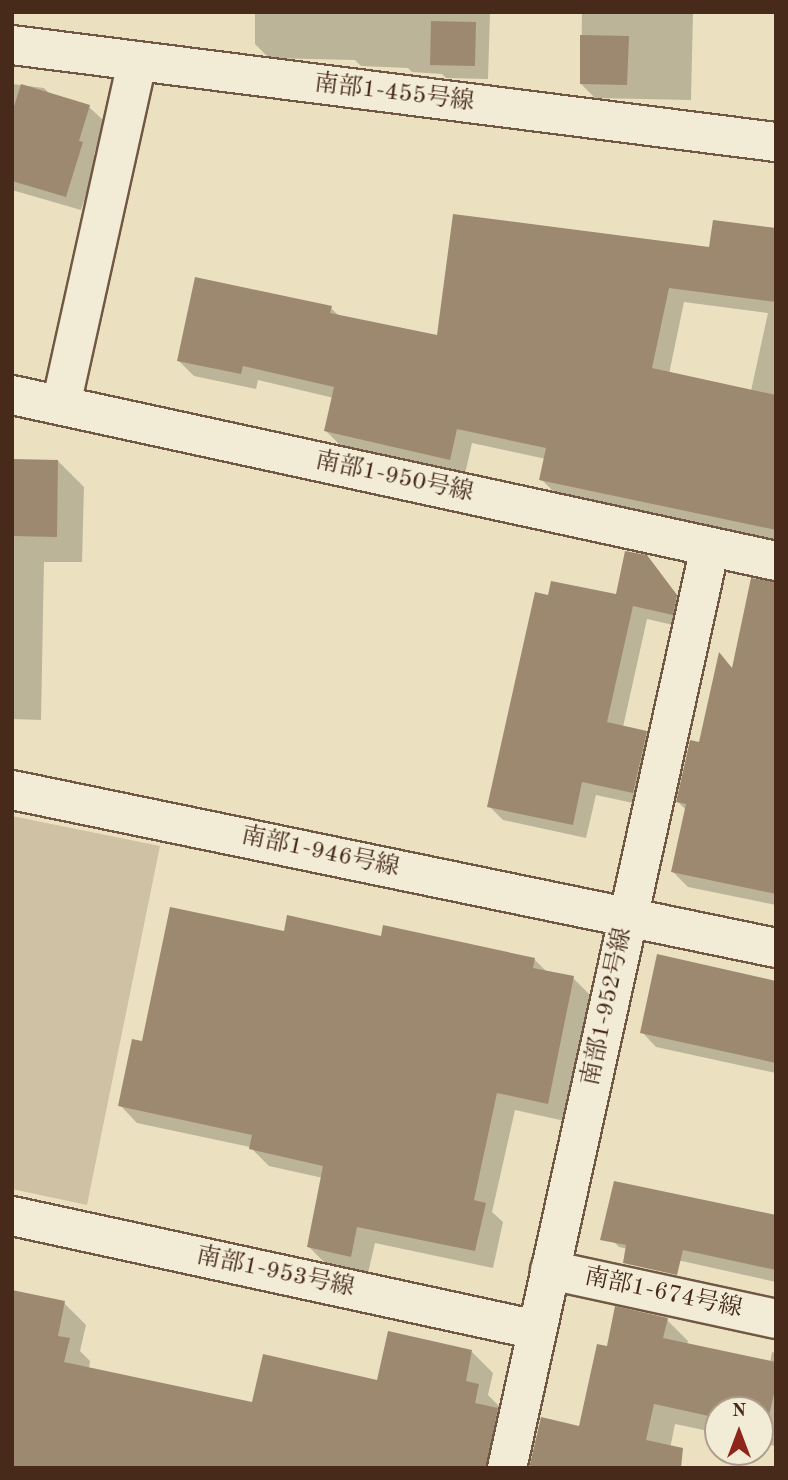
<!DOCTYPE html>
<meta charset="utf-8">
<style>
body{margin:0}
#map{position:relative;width:788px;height:1480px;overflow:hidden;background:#ebe1c0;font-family:"Old Standard TT","Noto Serif JP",serif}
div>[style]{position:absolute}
.green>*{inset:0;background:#cfc2a4}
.shadow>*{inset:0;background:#0003}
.building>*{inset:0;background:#9d8970}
.roads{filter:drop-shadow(2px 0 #715844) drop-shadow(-2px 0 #715844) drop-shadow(0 2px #715844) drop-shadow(0 -2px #715844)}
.minor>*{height:38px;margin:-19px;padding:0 19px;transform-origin:19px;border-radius:19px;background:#f2ecd6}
span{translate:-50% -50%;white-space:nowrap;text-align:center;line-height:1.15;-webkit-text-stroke:5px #f2ecd6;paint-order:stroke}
.street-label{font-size:24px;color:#482a1a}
.frame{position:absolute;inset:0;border:14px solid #482a1a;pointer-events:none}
.north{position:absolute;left:704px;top:1396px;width:70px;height:70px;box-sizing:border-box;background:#f2ecd6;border:2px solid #ae9e8b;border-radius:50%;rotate:0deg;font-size:19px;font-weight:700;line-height:28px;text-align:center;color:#482a1a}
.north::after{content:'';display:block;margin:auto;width:24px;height:32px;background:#8f2418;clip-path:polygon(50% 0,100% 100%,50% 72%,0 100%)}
</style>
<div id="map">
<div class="green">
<i style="clip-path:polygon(12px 816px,160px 846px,87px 1205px,12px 1189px)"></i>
</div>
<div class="shadow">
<i style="clip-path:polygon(255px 12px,490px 12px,488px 79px,446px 78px,442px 74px,412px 72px,408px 68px,361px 66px,355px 60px,269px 58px,255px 44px)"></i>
<i style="clip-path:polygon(582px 12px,693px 12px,691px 100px,595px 98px,581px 84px)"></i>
<i style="clip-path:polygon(12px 84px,44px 88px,51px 95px,89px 107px,104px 121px,94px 155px,97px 159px,81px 210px,12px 190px)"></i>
<i style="clip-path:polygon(evenodd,776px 229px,776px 548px,766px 539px,557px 495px,541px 479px,546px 459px,472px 443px,465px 474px,341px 446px,326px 431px,334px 398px,258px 380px,256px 389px,194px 376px,179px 361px,331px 308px,340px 317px,438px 337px,776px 229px,684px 302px,768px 313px,751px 391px,669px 374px,684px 302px)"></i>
<i style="clip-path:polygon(12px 460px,58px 461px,84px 487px,82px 562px,44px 562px,41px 720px,12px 719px)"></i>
<i style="clip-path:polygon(646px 557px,690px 611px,686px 628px,647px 619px,623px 727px,646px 732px,660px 746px,647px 806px,596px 795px,586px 838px,503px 820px,489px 806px,550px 597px,617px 596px)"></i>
<i style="clip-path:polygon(776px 582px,776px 905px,688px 887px,673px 872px,686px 810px,678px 802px,700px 744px,720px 656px,733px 669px)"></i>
<i style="clip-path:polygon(285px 933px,383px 938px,535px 960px,547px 972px,573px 978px,591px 996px,565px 1121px,515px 1110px,492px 1212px,503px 1222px,493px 1268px,375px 1243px,368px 1273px,326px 1264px,309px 1247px,323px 1178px,269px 1166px,250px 1147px,137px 1123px,120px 1105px,143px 1043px)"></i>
<i style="clip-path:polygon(776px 983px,776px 1073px,656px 1047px,642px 1032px)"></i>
<i style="clip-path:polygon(776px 1217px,776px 1282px,619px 1247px,604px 1232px)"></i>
<i style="clip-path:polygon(64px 1303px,86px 1325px,80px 1351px,90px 1361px,89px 1369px,253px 1404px,379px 1382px,472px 1352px,493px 1373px,488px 1395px,500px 1407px,499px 1412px,518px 1431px,510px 1468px,12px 1468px)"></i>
<i style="clip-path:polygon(667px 1320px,688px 1341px,687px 1345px,770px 1363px,772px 1352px,776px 1353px,776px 1446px,760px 1443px,760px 1410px,718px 1410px,718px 1433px,675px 1424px,666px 1468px,581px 1428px,608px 1349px)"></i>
</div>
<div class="building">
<i style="clip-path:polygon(431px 21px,476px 22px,475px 66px,430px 65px)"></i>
<i style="clip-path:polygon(580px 35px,629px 36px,627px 85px,580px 84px)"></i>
<i style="clip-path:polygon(21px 84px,90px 105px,79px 141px,83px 142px,66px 197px,12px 181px,12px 113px)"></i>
<i style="clip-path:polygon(453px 214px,709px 247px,713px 220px,776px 228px,776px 302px,669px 288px,652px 368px,776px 395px,776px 530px,539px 480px,546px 448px,457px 429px,450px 460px,324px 431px,334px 387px,243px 366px,241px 374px,177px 361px,195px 277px,332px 306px,330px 313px,437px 335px)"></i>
<i style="clip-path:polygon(12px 459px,58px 460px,57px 537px,12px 536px)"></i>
<i style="clip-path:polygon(625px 551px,647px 555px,677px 595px,673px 615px,633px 606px,607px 722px,647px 731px,633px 793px,582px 782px,573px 825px,487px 807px,535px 592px,548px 595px,551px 581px,616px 594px)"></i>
<i style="clip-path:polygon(751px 578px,776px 582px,776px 894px,671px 872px,686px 804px,676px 802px,690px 740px,699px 742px,719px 652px,732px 668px)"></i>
<i style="clip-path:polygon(170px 907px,284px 931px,287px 915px,381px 936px,383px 925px,535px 958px,533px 968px,574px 976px,548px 1104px,497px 1093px,474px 1200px,486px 1203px,475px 1251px,357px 1227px,351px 1257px,307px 1247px,323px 1166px,249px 1149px,252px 1135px,118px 1106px,132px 1039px,142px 1041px)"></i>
<i style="clip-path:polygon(657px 954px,776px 981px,776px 1063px,640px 1033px)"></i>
<i style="clip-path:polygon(614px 1181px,776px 1215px,776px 1270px,683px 1250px,677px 1275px,623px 1263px,626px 1245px,600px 1240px)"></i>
<i style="clip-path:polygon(12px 1290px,65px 1301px,58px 1336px,70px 1338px,64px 1362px,252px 1402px,263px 1354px,377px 1380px,388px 1331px,472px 1350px,466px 1381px,479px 1384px,475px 1403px,498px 1408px,486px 1468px,12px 1468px)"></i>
<i style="clip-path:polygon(615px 1306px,668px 1318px,663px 1338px,776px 1362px,776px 1385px,766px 1429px,760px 1427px,760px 1410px,718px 1410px,718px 1418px,654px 1404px,646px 1440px,683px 1448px,681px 1468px,529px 1468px,541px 1417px,579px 1426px,597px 1344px,607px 1346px)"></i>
</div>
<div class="roads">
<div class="minor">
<i style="left:12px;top:45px;width:770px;rotate:7.24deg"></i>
<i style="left:12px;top:395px;width:782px;rotate:12.26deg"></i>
<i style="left:61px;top:405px;width:352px;rotate:-77.5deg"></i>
<i style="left:12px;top:790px;width:780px;rotate:11.68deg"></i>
<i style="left:12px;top:1216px;width:537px;rotate:12.25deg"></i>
<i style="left:550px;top:1270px;width:231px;rotate:12.2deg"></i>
<i style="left:507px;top:1468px;width:943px;rotate:-77.57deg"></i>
</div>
</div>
<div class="street-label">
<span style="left:394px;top:94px;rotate:7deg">南部1-455号線</span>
<span style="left:394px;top:478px;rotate:12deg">南部1-950号線</span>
<span style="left:320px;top:853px;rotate:12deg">南部1-946号線</span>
<span style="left:608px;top:1007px;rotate:-78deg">南部1-952号線</span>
<span style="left:275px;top:1273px;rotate:12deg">南部1-953号線</span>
<span style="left:663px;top:1294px;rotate:12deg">南部1-674号線</span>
</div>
<div class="frame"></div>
<div class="north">N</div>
</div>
